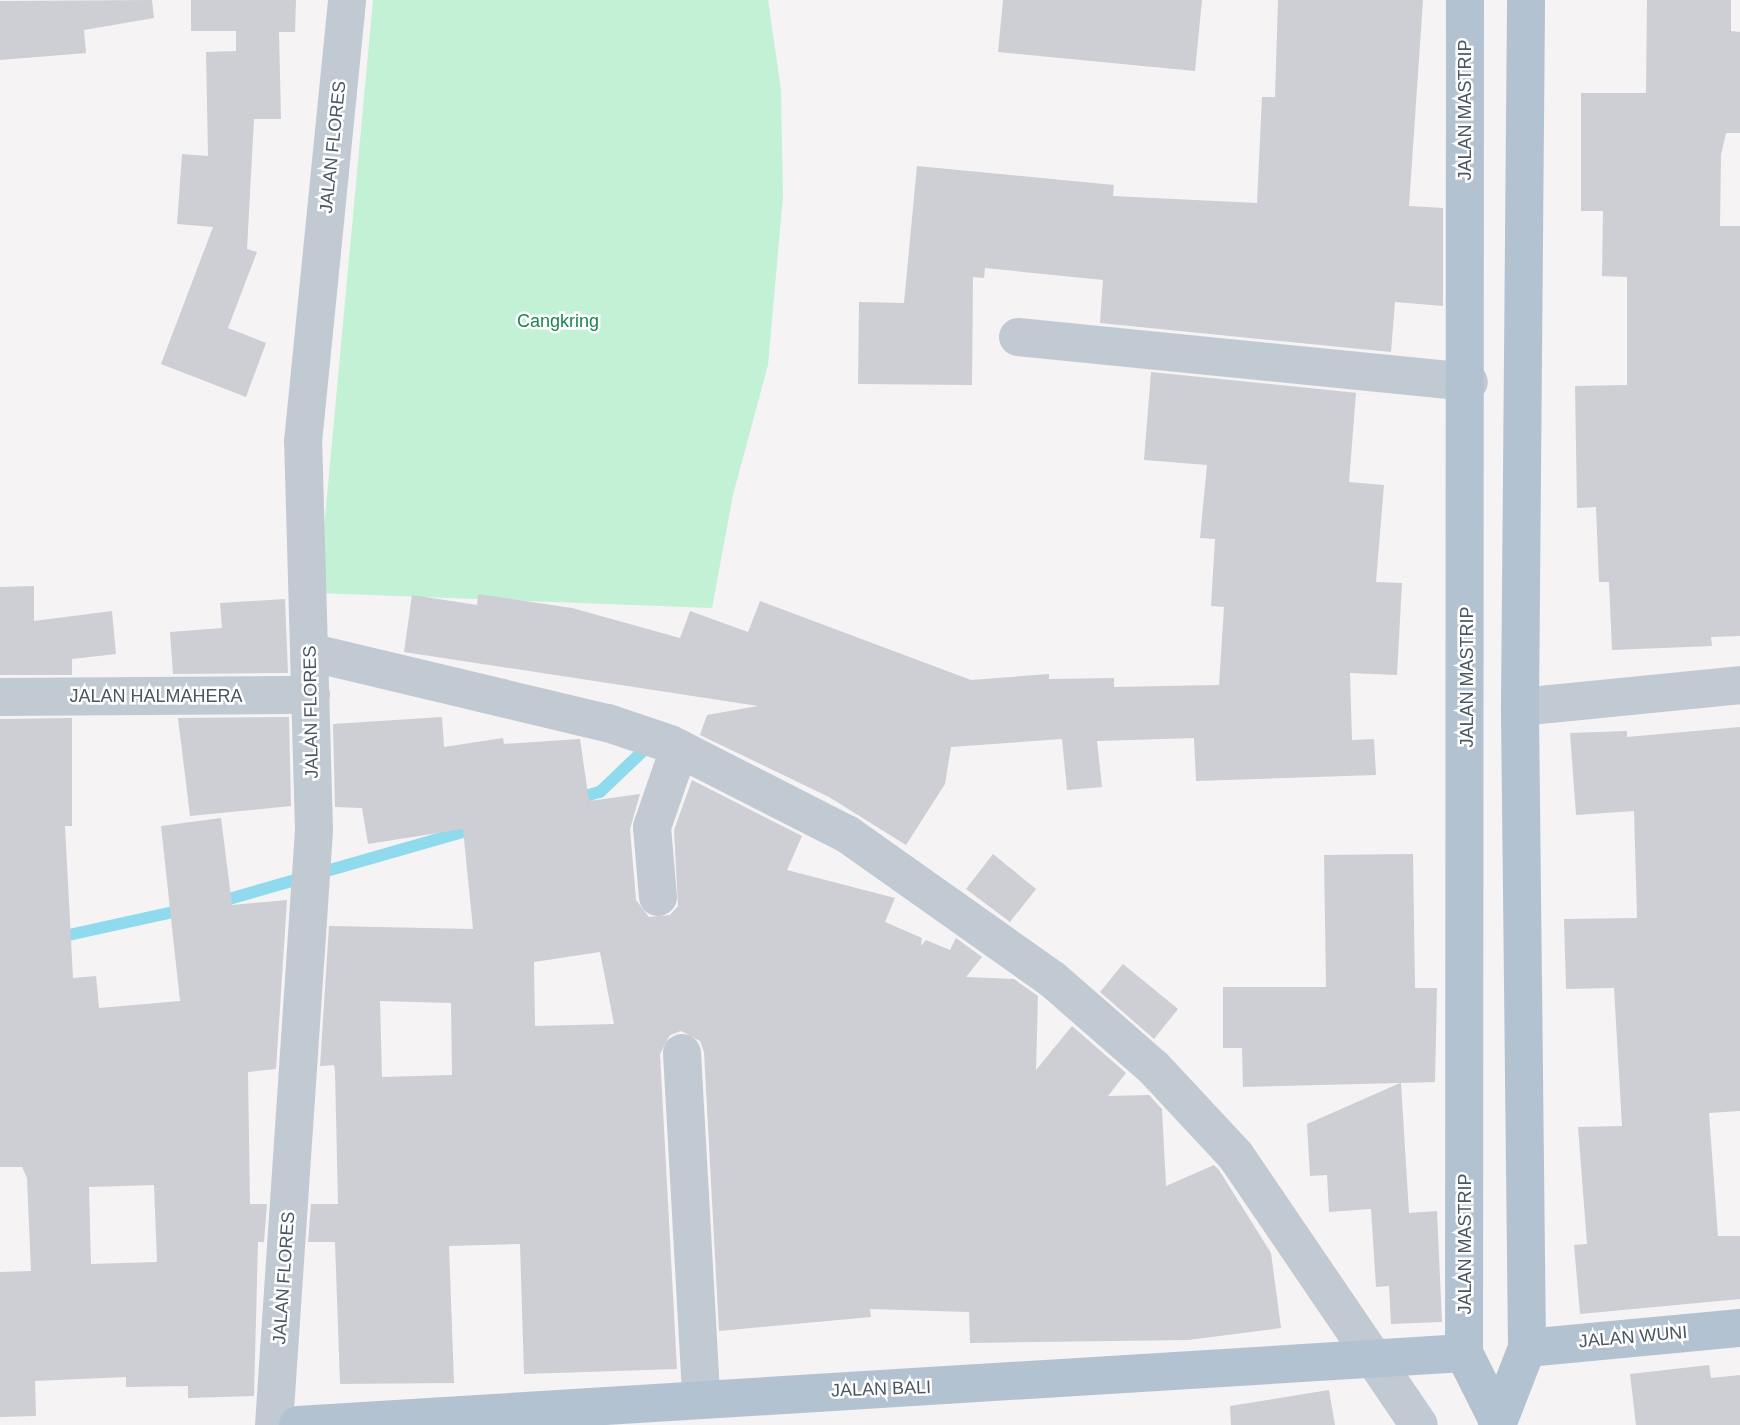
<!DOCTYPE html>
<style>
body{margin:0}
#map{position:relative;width:1740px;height:1425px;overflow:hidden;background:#f5f3f3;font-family:Helvetica,sans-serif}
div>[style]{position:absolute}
.green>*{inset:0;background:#c3f1d5}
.stream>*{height:12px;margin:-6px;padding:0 6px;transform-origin:6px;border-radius:6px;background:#90daee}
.building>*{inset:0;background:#cdcfd5}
.minor>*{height:38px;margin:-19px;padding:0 19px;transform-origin:19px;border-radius:19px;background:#c1cad2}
.major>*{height:38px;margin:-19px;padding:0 19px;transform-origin:19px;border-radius:19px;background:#b3c2d1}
span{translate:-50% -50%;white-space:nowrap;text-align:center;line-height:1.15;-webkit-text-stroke:5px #fff;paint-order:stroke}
.street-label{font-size:18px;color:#4a5661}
.park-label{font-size:18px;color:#17864f}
</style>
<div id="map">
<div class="green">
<i style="clip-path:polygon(373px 0,768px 0,781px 90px,783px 196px,768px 365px,733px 495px,712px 608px,318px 593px)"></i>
</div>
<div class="stream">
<i style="left:575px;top:799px;width:26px;rotate:-16deg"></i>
<i style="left:600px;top:792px;width:64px;rotate:-43.7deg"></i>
<i style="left:215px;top:903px;width:273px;rotate:-16deg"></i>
<i style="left:55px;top:938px;width:135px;rotate:-12.4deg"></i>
</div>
<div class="building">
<i style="clip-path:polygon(152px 0,154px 18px,84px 30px,86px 53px,0 60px,0 1px)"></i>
<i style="clip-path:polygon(191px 0,296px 0,295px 32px,279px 32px,281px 119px,254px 119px,247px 249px,257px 252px,228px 328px,266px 343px,246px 397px,161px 364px,213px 227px,177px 224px,182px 154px,208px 156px,206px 52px,236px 51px,236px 31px,191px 31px)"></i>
<i style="clip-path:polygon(1003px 0,1202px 0,1195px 71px,998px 52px)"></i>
<i style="clip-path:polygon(1278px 0,1423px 0,1409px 206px,1443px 208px,1443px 306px,1395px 302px,1391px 352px,1100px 323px,1103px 280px,985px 268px,984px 278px,973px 277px,972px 385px,858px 384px,859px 302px,904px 303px,917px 166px,1114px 185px,1113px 196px,1257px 203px,1262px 97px,1275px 97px)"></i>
<i style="clip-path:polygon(1647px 0,1731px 0,1731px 31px,1740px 32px,1740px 133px,1726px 133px,1721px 155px,1720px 226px,1740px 226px,1740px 636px,1711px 637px,1712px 646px,1612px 650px,1609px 582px,1599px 582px,1596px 507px,1577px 508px,1575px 386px,1627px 385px,1627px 277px,1602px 276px,1603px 211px,1581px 211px,1581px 93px,1646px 93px)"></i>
<i style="clip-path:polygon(1151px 372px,1387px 396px,1356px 393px,1349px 482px,1384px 485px,1376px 582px,1402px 583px,1397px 675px,1350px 673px,1352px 740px,1374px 739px,1376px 775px,1196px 781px,1194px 738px,1097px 741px,1102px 787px,1067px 790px,1062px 739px,951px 747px,945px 784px,906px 845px,829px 797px,700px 735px,707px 715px,758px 706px,404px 652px,412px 595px,477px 605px,478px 594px,572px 608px,680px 638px,690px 611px,748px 632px,760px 601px,971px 680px,1049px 674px,1049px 679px,1114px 678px,1114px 687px,1219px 685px,1224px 607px,1211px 606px,1215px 539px,1200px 538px,1207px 465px,1144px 460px)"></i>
<i style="clip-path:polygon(34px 586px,34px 621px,112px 611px,116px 654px,72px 659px,72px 675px,0 675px,0 587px)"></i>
<i style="clip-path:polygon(285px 599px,288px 673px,173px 674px,170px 632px,222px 628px,220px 603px)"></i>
<i style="clip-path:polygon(289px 717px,291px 806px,190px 816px,178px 718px)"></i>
<i style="clip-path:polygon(evenodd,442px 717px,444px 747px,503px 738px,504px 744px,580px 739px,589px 801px,640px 794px,630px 829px,636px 900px,649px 917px,670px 915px,678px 906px,674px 830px,692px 780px,802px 836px,787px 870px,895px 898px,885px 922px,922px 938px,921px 946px,926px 940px,950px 950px,956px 938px,982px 957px,966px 977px,1014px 979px,1038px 996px,1036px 1070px,1072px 1026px,1126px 1073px,1108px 1096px,1149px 1095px,1162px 1109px,1166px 1186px,1214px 1165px,1219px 1170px,1271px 1253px,1281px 1328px,1188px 1340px,970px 1343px,969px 1312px,870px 1309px,871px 1317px,719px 1331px,704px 1052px,700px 1041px,681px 1031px,670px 1035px,660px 1054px,677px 1369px,524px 1374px,520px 1244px,449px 1246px,454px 1383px,340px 1384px,335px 1242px,308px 1242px,311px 1204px,338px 1204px,335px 1071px,334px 1065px,320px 1066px,329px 926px,473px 929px,463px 829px,368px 844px,362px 808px,335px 807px,333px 724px,442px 717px,600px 952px,614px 1024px,535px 1026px,534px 962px,600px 952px,442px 717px,380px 1001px,451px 1003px,452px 1075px,382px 1077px,380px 1001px)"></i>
<i style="clip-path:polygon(evenodd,72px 718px,72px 826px,65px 826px,73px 978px,96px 976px,99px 1008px,180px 1001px,161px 826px,221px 818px,232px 905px,287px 900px,276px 1069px,248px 1072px,250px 1204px,267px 1204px,264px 1242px,258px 1242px,254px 1396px,188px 1398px,188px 1386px,126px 1387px,126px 1377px,35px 1381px,36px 1416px,0 1417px,0 1272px,31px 1271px,27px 1178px,22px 1167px,0 1167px,0 719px,72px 718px,154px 1185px,157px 1262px,91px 1264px,89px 1187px,154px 1185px)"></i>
<i style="clip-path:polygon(1740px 727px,1740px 1111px,1709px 1113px,1718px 1236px,1740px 1236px,1740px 1299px,1580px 1314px,1574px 1245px,1587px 1244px,1578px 1127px,1622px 1126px,1614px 988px,1566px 989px,1564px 919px,1637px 918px,1634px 811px,1576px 815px,1570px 733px,1627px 731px,1627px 737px)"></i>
<i style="clip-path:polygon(993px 854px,1036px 889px,1010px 922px,966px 889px)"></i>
<i style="clip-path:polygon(1413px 854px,1415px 988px,1437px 988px,1435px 1082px,1401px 1083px,1409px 1213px,1437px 1211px,1442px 1322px,1391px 1324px,1389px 1286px,1376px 1287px,1371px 1209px,1329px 1212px,1327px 1175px,1310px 1176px,1307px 1124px,1400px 1083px,1243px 1087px,1242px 1048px,1223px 1048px,1223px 987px,1326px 987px,1324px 855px)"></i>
<i style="clip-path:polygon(1123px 964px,1178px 1009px,1154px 1039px,1100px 992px)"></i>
<i style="clip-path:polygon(1709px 1365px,1711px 1378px,1740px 1375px,1740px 1425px,1636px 1425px,1630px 1374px)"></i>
<i style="clip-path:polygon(1329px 1390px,1335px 1425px,1231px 1425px,1230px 1406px)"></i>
</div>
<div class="minor">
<i style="left:1018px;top:337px;width:453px;rotate:5.7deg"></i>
<i style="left:309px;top:652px;width:307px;rotate:13.4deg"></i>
<i style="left:608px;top:723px;width:65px;rotate:18.7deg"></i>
<i style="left:670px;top:744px;width:199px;rotate:27deg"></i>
<i style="left:847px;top:834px;width:251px;rotate:35.3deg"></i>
<i style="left:1052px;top:979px;width:135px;rotate:41.1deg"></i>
<i style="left:1154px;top:1068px;width:120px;rotate:47deg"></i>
<i style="left:1236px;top:1156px;width:325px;rotate:55.8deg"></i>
<i style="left:0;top:697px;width:311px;rotate:-0.4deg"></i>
<i style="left:1520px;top:707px;width:221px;rotate:-5.7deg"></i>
<i style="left:658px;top:897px;width:70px;rotate:-94.9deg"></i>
<i style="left:652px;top:827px;width:83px;rotate:-70.9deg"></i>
<i style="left:682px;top:1053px;width:346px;rotate:86.8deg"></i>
<i style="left:274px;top:1425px;width:596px;rotate:-86.15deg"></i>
<i style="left:314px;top:830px;width:388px;rotate:-91.6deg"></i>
<i style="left:303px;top:442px;width:444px;rotate:-84.3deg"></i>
</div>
<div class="major">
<i style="left:1465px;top:0;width:1353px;rotate:90.04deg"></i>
<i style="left:1464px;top:1353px;width:74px;rotate:63.4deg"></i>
<i style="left:1527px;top:1348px;width:214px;rotate:-5.4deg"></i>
<i style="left:298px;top:1425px;width:1168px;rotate:-3.53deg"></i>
<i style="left:1497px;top:1425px;width:83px;rotate:-68.7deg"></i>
<i style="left:1527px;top:1348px;width:641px;rotate:-90.63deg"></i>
<i style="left:1520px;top:707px;width:707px;rotate:-89.51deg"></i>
</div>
<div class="street-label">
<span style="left:1465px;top:110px;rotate:-90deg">JALAN MASTRIP</span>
<span style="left:333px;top:147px;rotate:-84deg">JALAN FLORES</span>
<span style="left:1467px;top:677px;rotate:-90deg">JALAN MASTRIP</span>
<span style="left:156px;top:696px">JALAN HALMAHERA</span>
<span style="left:311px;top:712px;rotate:-91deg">JALAN FLORES</span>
<span style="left:1465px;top:1244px;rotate:-90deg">JALAN MASTRIP</span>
<span style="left:284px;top:1278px;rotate:-86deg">JALAN FLORES</span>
<span style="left:1633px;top:1337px;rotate:-5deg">JALAN WUNI</span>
<span style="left:881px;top:1389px;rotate:-2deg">JALAN BALI</span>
</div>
<div class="park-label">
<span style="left:558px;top:321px">Cangkring</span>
</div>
</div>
